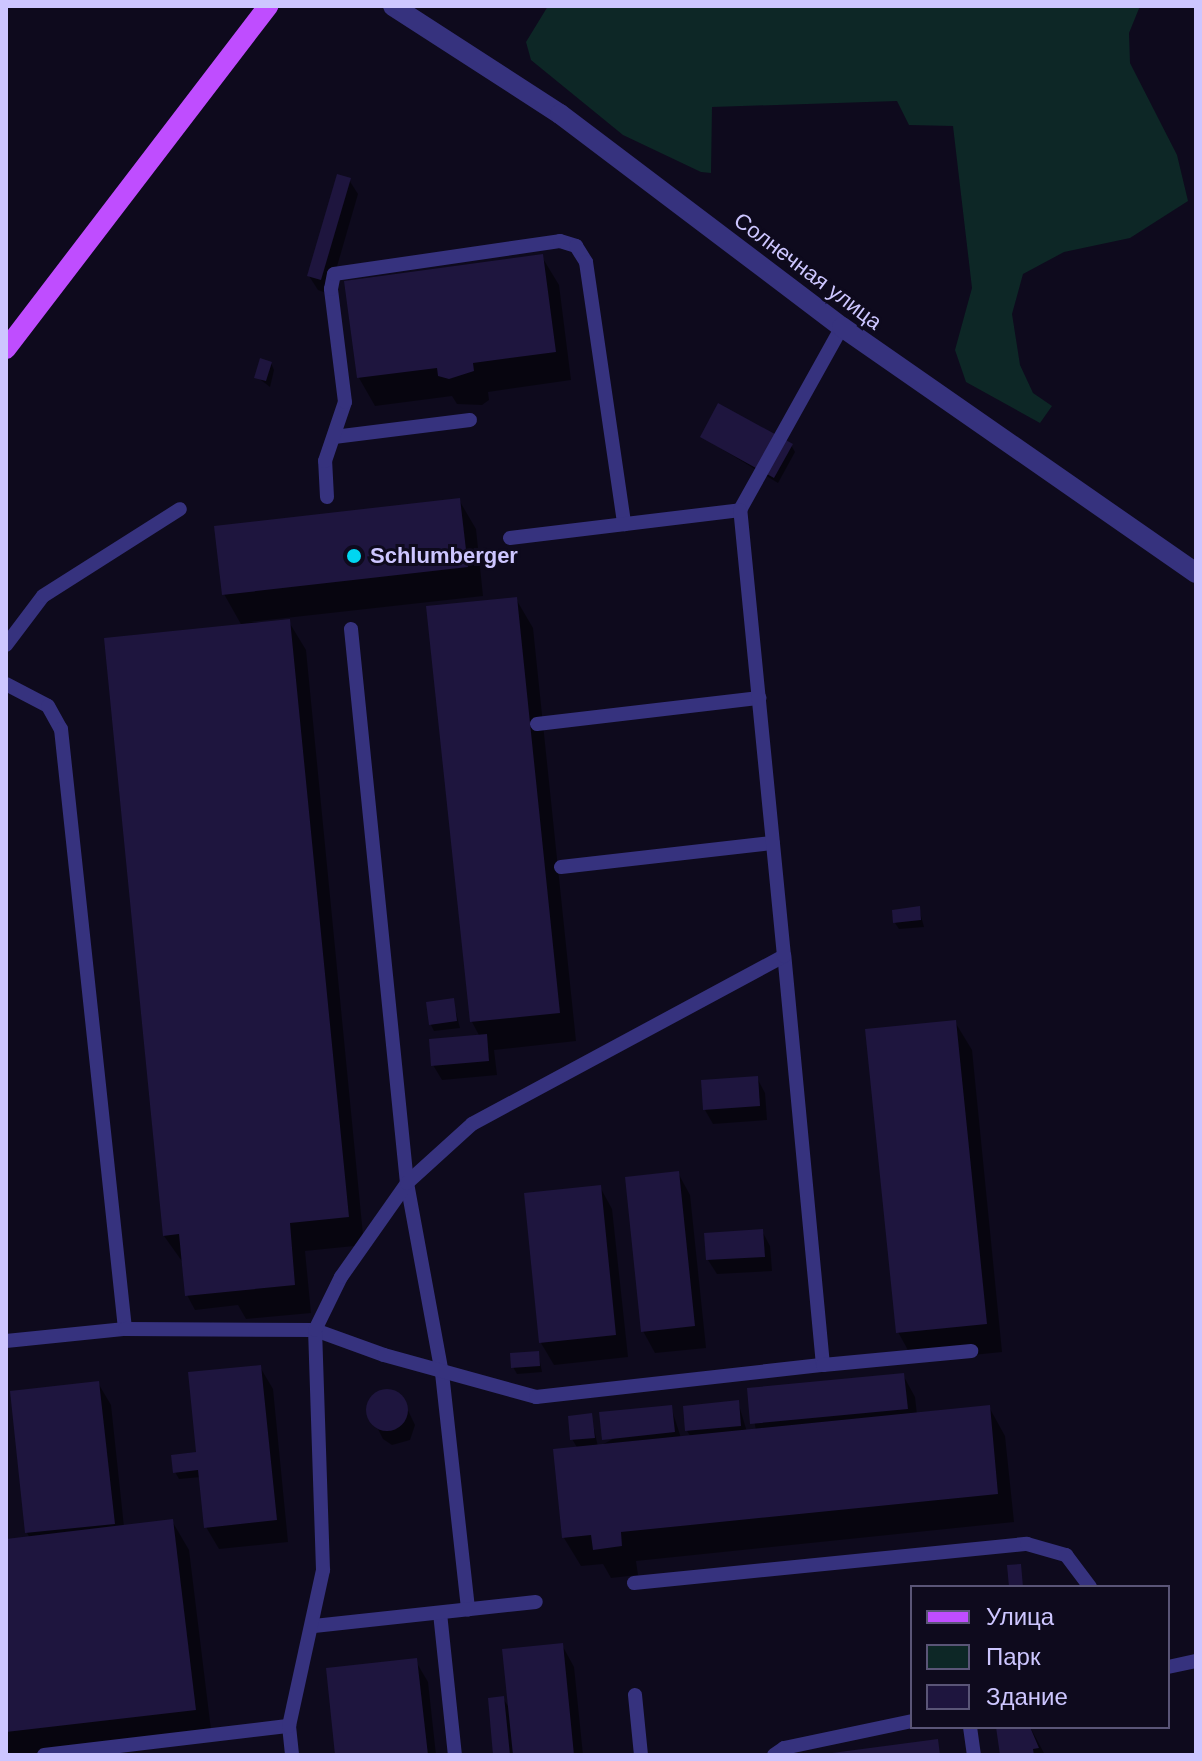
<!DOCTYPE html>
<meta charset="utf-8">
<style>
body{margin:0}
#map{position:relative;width:1202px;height:1761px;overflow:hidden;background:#0e0a1d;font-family:Arial,sans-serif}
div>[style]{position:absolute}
.green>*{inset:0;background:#0d2726}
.shadow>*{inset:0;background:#0007}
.building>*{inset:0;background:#1e153e}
.round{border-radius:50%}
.service>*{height:14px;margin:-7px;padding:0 7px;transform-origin:7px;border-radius:7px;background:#36327e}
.minor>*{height:20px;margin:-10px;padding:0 10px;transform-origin:10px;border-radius:10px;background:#36327e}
.primary>*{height:20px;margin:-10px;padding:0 10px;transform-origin:10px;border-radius:10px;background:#bf4dff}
.dots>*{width:22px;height:22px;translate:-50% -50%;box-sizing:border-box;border:4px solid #0e0a1d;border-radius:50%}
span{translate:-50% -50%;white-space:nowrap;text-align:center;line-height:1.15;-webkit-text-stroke:6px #0e0a1d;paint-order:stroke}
.street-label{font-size:22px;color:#cdc6ff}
.poi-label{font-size:22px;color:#cdc6ff;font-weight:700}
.left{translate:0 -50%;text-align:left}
.frame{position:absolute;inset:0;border:8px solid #cdc6ff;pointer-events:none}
.legend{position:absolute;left:910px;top:1585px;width:260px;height:144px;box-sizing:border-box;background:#0e0a1d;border:2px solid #5a5577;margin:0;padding:10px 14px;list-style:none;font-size:24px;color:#cdc6ff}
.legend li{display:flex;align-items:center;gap:16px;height:40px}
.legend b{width:40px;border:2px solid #5a5577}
</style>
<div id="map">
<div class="green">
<i style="clip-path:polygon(548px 6px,1140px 6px,1129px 33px,1130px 63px,1177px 155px,1188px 201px,1130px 238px,1064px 252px,1023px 274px,1012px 314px,1020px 365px,1033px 393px,1052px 406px,1040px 423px,966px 382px,955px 350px,972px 288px,953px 126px,909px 125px,897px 101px,712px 107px,711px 173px,701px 172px,623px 135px,531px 60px,526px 42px)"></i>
</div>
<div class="shadow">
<i style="clip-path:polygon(349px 180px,358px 194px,329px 294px,318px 290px,309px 276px)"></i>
<i style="clip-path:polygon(542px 257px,559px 285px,571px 380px,488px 392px,489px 400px,482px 405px,457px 404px,452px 396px,375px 406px,359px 378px)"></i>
<i style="clip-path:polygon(271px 363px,274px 370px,270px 387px,257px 377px)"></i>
<i style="clip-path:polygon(702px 437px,791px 445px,795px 452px,778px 483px)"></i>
<i style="clip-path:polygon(459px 500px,476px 529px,483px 596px,249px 622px,289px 622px,306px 650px,364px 1245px,305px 1251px,311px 1313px,246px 1319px,238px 1305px,195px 1310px,187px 1295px,184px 1264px,164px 1236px,242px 626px,224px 594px)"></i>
<i style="clip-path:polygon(516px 599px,533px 628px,576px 1041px,494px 1050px,497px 1075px,442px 1080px,433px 1065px,480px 1037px,472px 1022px)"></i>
<i style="clip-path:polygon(919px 909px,924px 927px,899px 929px,895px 923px)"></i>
<i style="clip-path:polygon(453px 1001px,460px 1028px,434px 1031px,431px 1025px)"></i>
<i style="clip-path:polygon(955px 1022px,972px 1050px,1002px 1352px,914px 1361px,898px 1332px)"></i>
<i style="clip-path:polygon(757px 1078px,765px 1093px,767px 1120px,713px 1124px,705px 1110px)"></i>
<i style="clip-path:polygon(678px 1173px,690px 1195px,706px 1348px,655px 1353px,643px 1331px)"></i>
<i style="clip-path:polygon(600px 1187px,612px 1209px,628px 1357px,554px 1365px,541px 1343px)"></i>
<i style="clip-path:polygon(762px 1231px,770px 1246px,772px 1271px,717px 1274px,708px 1260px)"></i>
<i style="clip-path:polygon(538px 1353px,542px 1372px,517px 1374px,513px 1367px)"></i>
<i style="clip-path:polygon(260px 1367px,273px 1389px,288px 1542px,219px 1549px,206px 1527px,201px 1477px,179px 1479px,175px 1472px,195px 1454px)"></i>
<i style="clip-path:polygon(903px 1375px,915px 1397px,917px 1415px,989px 1407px,1005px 1436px,1014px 1522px,636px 1561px,638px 1575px,611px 1578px,603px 1564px,581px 1566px,564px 1538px,578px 1449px,572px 1439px,591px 1415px,598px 1447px,671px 1407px,681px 1438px,691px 1437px,687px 1431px,738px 1402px,747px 1432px,756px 1431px,749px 1390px)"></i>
<i style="clip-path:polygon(98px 1383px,111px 1405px,124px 1527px,172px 1521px,189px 1550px,212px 1738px,70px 1755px,6px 1755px,6px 1541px,30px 1538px,27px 1533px)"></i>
<i style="clip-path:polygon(387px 1391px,402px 1398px,415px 1425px,410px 1440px,392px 1445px,383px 1439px,368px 1409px,375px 1395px)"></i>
<i style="clip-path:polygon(562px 1645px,574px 1667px,583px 1755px,495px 1755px,503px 1698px,511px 1711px)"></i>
<i style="clip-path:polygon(415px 1660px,428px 1682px,436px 1755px,337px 1755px)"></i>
<i style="clip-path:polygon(1018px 1727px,1030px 1727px,1045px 1755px,1002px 1755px)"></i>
</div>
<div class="building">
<i style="clip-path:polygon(337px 174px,351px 178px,321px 280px,307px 276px)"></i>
<i style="clip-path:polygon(543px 254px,556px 352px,473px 363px,474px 371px,449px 379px,438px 376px,437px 368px,357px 378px,344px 281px)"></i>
<i style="clip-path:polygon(260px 358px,272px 362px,266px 381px,254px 378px)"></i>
<i style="clip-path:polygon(718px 403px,793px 444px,774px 478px,700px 437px)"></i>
<i style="clip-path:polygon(460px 498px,468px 567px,222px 595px,214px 526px)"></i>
<i style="clip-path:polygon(517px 597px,560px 1013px,470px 1022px,426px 606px)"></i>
<i style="clip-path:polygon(290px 619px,349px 1217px,290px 1223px,295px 1285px,185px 1296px,179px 1234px,163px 1236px,104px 638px)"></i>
<i style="clip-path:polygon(920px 906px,921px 920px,893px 923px,892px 910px)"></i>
<i style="clip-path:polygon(454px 998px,457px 1021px,429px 1025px,426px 1002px)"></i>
<i style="clip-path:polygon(956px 1020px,987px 1324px,896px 1333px,865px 1029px)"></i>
<i style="clip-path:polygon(487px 1034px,489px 1061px,431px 1066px,429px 1039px)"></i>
<i style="clip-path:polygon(758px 1076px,760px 1106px,703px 1110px,701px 1080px)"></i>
<i style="clip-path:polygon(679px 1171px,695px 1326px,641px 1332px,625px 1177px)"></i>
<i style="clip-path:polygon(601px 1185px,616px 1335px,539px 1343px,524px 1193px)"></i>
<i style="clip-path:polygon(763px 1229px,765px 1257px,706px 1260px,704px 1233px)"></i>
<i style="clip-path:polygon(539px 1351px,540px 1366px,511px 1368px,510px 1353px)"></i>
<i style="clip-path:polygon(261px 1365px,277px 1520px,204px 1528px,198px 1470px,173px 1473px,171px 1455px,196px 1452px,188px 1372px)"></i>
<i style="clip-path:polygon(904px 1373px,908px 1409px,750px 1424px,747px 1388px)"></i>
<i style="clip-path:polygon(99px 1381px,115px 1524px,25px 1533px,10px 1391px)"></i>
<i class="round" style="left:366px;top:1389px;width:42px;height:42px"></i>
<i style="clip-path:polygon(739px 1400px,741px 1426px,685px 1431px,683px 1406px)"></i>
<i style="clip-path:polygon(672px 1405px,675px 1432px,602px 1440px,599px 1412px)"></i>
<i style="clip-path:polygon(990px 1405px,998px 1494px,621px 1532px,622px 1546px,593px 1550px,591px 1535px,562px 1538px,553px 1449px)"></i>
<i style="clip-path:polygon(592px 1413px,595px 1438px,570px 1440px,568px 1416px)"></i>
<i style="clip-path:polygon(173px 1519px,196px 1710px,6px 1732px,6px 1539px)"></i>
<i style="clip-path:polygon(1021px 1564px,1023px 1587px,1009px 1587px,1007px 1565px)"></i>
<i style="clip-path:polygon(563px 1643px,574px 1755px,513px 1755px,502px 1649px)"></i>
<i style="clip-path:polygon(417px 1658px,428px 1755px,335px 1755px,326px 1668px)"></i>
<i style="clip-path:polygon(504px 1696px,510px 1755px,493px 1755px,488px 1698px)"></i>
<i style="clip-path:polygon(996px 1727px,1030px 1727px,1039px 1748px,1033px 1749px,1034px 1755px,1000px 1755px)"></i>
<i style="clip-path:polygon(938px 1739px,940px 1755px,832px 1755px,832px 1753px)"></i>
</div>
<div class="service">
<i style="left:334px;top:437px;width:137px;rotate:-7.1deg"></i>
<i style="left:327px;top:497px;width:36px;rotate:-93deg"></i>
<i style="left:325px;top:461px;width:62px;rotate:-71.3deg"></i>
<i style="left:345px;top:402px;width:114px;rotate:-97.1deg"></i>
<i style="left:331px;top:289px;width:15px;rotate:-79deg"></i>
<i style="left:334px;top:274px;width:228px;rotate:-8.3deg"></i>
<i style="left:560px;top:241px;width:17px;rotate:17deg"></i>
<i style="left:576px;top:246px;width:19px;rotate:58deg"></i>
<i style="left:586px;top:262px;width:265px;rotate:81.7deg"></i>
<i style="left:510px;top:538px;width:232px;rotate:-6.9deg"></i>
<i style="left:740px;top:510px;width:210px;rotate:-60.9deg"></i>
<i style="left:351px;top:629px;width:557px;rotate:84.23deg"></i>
<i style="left:407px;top:1183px;width:193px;rotate:79.6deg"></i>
<i style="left:442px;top:1373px;width:238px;rotate:83.7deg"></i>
<i style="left:6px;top:645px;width:61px;rotate:-52.9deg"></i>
<i style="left:43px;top:596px;width:162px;rotate:-32.4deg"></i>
<i style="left:6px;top:684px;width:47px;rotate:27.6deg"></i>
<i style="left:48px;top:706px;width:26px;rotate:61deg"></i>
<i style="left:61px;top:729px;width:603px;rotate:83.91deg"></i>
<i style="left:537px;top:724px;width:224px;rotate:-6.7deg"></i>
<i style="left:561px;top:867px;width:213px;rotate:-6.5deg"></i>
<i style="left:6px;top:1341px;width:120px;rotate:-5.8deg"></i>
<i style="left:125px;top:1329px;width:190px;rotate:0.3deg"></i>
<i style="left:315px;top:1330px;width:73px;rotate:19.9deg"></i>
<i style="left:384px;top:1355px;width:158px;rotate:15.4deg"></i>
<i style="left:536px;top:1397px;width:289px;rotate:-6.4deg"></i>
<i style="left:823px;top:1365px;width:411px;rotate:-95.4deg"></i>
<i style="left:823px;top:1365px;width:149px;rotate:-5.4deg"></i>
<i style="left:634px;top:1583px;width:395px;rotate:-5.7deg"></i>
<i style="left:1027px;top:1544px;width:41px;rotate:15.8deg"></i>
<i style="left:1066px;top:1555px;width:40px;rotate:53deg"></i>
<i style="left:440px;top:1613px;width:143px;rotate:84deg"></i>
<i style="left:314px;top:1626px;width:223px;rotate:-6.2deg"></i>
<i style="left:1168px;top:1667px;width:29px;rotate:-12deg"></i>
<i style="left:635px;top:1695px;width:60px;rotate:84.3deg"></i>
<i style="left:289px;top:1726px;width:29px;rotate:84deg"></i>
<i style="left:970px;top:1727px;width:28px;rotate:82deg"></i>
<i style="left:44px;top:1755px;width:247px;rotate:-6.8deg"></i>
<i style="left:289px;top:1726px;width:160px;rotate:-77.7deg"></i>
<i style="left:323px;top:1570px;width:240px;rotate:-91.9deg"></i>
<i style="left:315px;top:1330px;width:59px;rotate:-63.9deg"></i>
<i style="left:341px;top:1277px;width:115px;rotate:-54.9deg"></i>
<i style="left:407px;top:1183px;width:88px;rotate:-42.2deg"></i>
<i style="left:472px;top:1124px;width:354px;rotate:-28.3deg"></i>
<i style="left:784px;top:956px;width:448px;rotate:-95.6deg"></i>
<i style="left:774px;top:1755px;width:12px;rotate:-35deg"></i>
<i style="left:784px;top:1748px;width:131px;rotate:-11.9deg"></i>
</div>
<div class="minor">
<i style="left:393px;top:6px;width:199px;rotate:32.9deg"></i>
<i style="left:560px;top:114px;width:353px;rotate:37.1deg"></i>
<i style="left:842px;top:327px;width:431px;rotate:34.8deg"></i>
</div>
<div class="primary">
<i style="left:6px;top:349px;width:432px;rotate:-52.6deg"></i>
</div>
<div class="dots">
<i style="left:354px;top:556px;background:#00d6f1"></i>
</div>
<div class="street-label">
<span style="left:808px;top:271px;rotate:37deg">Солнечная улица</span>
</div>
<div class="poi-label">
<span class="left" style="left:370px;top:556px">Schlumberger</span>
</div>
<div class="frame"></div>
<ul class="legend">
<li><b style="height:10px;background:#bf4dff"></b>Улица</li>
<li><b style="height:22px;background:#0d2726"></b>Парк</li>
<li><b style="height:22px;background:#1e153e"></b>Здание</li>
</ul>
</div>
